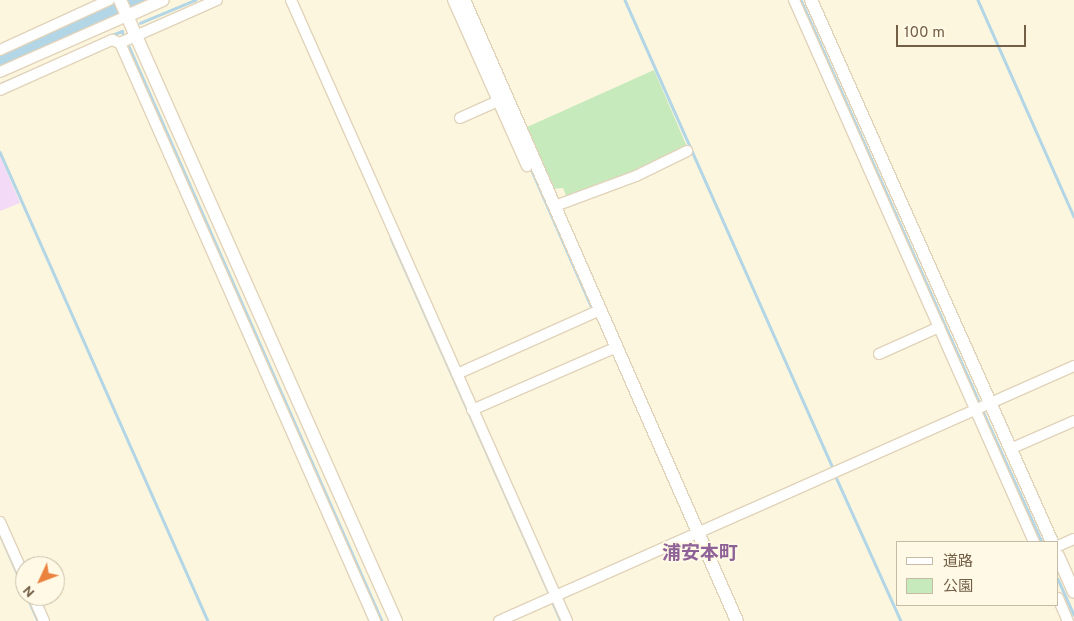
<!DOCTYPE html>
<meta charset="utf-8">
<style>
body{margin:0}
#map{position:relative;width:1074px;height:621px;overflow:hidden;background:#fdf6de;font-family:Overpass,"Noto Sans JP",sans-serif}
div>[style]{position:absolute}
.education>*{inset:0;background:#f3dbf8}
.green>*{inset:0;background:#c7eabd}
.stream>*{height:2.5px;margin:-1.25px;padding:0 1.25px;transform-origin:1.25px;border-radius:1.25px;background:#b3d6e6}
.river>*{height:15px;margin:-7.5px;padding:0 7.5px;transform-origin:7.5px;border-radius:7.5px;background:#b3d6e6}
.roads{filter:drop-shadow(1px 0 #e1d3ba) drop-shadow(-1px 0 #e1d3ba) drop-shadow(0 1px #e1d3ba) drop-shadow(0 -1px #e1d3ba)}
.minor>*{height:10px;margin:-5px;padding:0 5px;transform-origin:5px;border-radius:5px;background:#fff}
.tertiary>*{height:12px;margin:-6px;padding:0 6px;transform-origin:6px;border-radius:6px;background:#fff}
span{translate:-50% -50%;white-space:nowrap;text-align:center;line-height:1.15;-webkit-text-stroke:4px #fff9e5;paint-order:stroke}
.neighbourhood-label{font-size:19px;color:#8e6197;font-weight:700}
.legend{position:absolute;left:896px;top:541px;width:162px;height:65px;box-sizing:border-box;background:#fff9e5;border:1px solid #c7bba5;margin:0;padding:6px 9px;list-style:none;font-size:15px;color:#735e46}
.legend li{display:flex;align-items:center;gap:10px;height:25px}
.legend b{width:25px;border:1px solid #c7bba5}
.north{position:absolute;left:15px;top:556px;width:50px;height:50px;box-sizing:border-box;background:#fff9e5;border:1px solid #c7bba5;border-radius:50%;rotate:227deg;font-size:14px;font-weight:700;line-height:20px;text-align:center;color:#735e46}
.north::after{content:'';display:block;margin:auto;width:18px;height:22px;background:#eb833f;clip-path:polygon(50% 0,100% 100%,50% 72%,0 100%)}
.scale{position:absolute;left:896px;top:25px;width:130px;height:22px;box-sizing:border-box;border:2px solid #735e46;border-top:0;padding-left:6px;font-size:15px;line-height:18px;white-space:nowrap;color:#735e46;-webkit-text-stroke:4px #fff9e5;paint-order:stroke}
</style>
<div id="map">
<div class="education">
<i style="clip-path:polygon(0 156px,20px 203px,0 211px)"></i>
</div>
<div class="green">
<i style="clip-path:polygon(654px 70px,688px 149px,568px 200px,563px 188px,553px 189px,527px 127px)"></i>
</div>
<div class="stream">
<i style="left:625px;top:0;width:512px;rotate:66.04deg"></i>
<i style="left:801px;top:0;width:442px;rotate:66.1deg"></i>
<i style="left:978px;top:0;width:237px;rotate:66.1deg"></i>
<i style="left:109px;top:3px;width:8px;rotate:76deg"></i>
<i style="left:140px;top:23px;width:60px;rotate:-22.7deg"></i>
<i style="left:122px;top:31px;width:9px;rotate:69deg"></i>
<i style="left:109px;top:36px;width:14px;rotate:-21deg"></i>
<i style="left:128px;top:44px;width:630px;rotate:66.24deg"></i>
<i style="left:0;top:84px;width:63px;rotate:-23.3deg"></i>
<i style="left:0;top:152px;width:513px;rotate:66.08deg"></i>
<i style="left:530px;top:166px;width:157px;rotate:66.4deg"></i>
<i style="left:391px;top:238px;width:386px;rotate:66deg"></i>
<i style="left:982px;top:409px;width:146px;rotate:65.7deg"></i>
<i style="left:836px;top:477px;width:158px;rotate:65.7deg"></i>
<i style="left:0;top:534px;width:62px;rotate:66.3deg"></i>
<i style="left:1058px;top:579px;width:39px;rotate:66deg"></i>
<i style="left:27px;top:596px;width:27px;rotate:66deg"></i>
<i style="left:553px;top:603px;width:20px;rotate:66deg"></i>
</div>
<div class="river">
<i style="left:126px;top:4px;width:11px;rotate:-22deg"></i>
<i style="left:0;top:60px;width:124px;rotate:-23.9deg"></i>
</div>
<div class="roads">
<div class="minor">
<i style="left:217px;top:0;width:106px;rotate:156.1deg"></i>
<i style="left:120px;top:43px;width:632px;rotate:66.19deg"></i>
<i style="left:291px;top:0;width:680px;rotate:66.04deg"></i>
<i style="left:453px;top:0;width:182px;rotate:66deg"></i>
<i style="left:794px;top:0;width:593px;rotate:66.12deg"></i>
<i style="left:0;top:50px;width:120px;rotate:-24.6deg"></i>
<i style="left:0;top:72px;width:139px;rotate:-23.8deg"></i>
<i style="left:0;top:90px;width:123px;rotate:-24.1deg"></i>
<i style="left:112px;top:40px;width:9px;rotate:21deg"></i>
<i style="left:460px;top:118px;width:42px;rotate:-24.1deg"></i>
<i style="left:555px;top:206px;width:86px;rotate:-20.3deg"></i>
<i style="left:636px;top:176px;width:57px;rotate:-26.1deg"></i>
<i style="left:879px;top:354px;width:66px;rotate:-24.2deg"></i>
<i style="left:457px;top:374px;width:157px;rotate:-24.1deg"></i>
<i style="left:472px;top:410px;width:158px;rotate:-23.5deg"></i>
<i style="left:1010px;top:449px;width:70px;rotate:-23.6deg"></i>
<i style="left:0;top:522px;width:61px;rotate:65.9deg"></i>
<i style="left:1058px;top:546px;width:17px;rotate:-24deg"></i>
<i style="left:33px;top:596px;width:27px;rotate:66deg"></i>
<i style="left:1058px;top:598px;width:25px;rotate:67deg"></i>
<i style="left:499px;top:621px;width:629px;rotate:-23.92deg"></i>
</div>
<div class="tertiary">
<i style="left:120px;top:0;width:680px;rotate:66.04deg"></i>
<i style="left:464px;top:0;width:678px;rotate:66.27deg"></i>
<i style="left:811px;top:0;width:593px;rotate:66.03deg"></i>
<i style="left:127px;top:16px;width:39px;rotate:-24deg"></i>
<i style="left:1058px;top:556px;width:39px;rotate:66deg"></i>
</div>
</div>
<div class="neighbourhood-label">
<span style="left:700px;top:555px">浦安本町</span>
</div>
<ul class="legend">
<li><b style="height:6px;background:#fff"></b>道路</li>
<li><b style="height:14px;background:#c7eabd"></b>公園</li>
</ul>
<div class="north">N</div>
<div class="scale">100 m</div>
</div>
